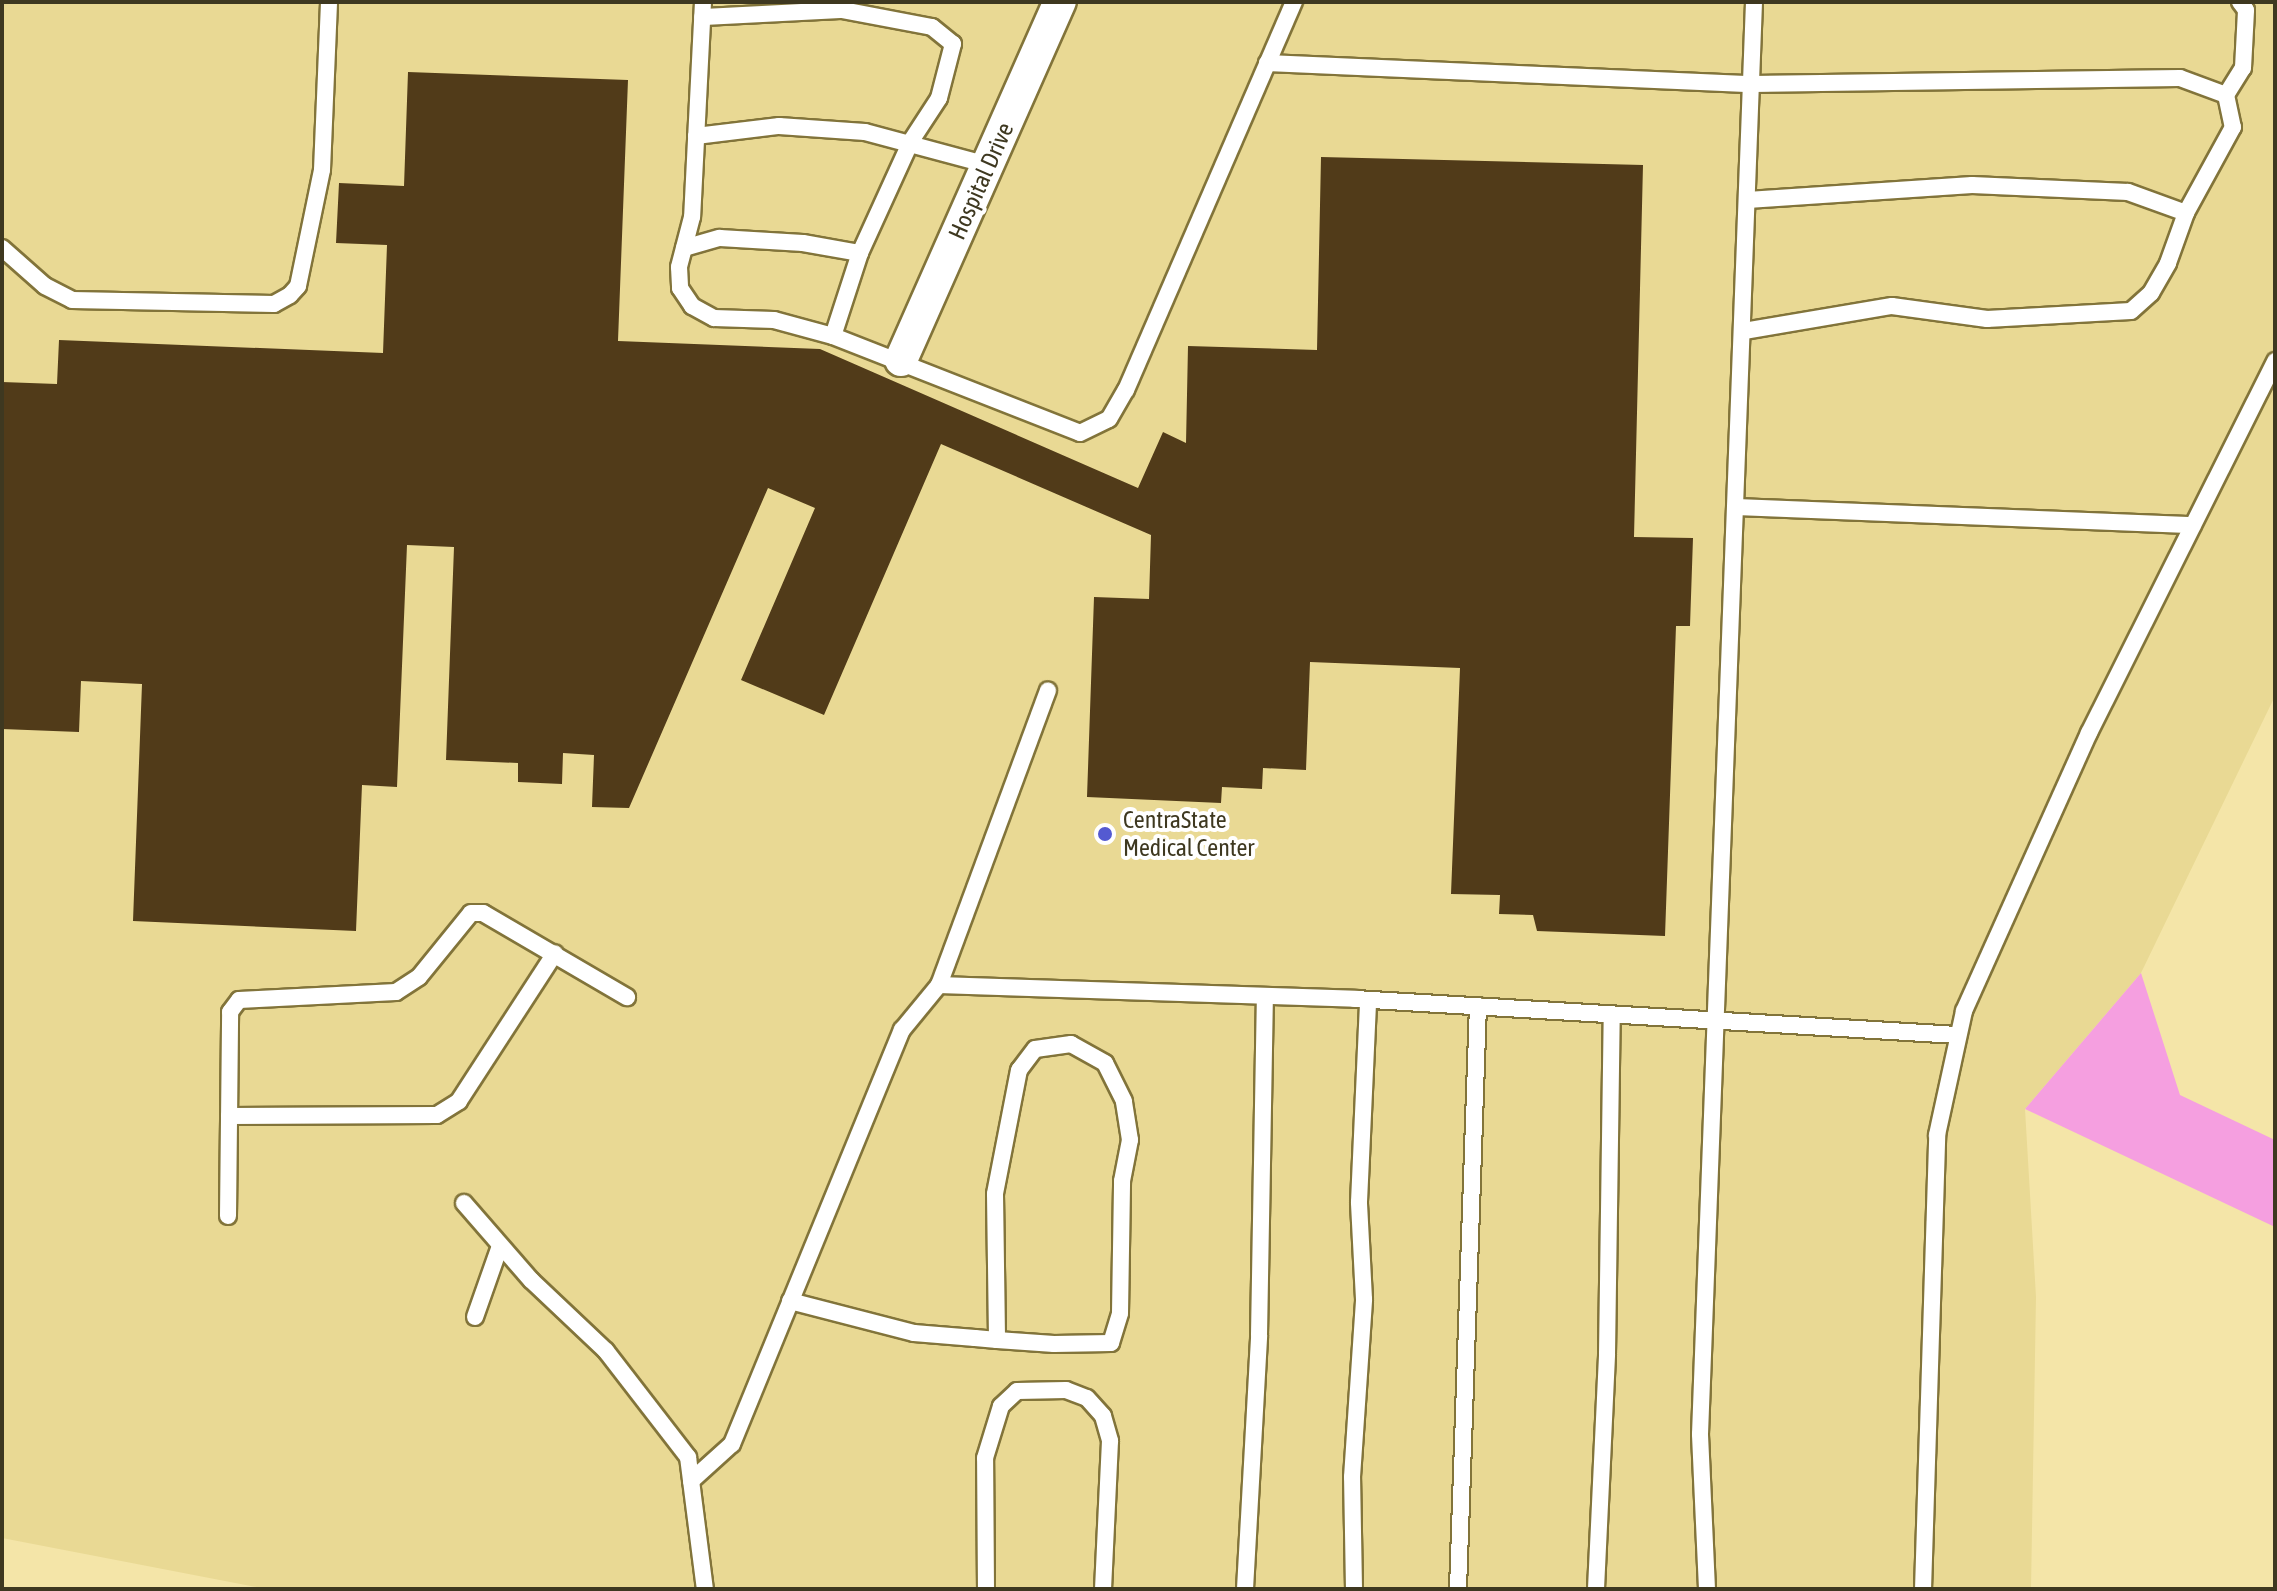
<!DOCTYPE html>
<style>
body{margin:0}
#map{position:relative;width:2277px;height:1591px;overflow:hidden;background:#f4e5a8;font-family:"Asap Condensed",sans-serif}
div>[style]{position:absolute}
.built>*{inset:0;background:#e9d994}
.green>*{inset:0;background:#f59fe0}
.building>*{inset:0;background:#513b19}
.roads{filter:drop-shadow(2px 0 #82743a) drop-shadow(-2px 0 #82743a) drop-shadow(0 2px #82743a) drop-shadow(0 -2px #82743a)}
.lane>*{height:16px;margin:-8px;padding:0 8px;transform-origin:8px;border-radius:8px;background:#fff}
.street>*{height:32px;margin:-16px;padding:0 16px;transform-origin:16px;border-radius:16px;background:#fff}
.dots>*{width:22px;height:22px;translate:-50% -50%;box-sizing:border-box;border:4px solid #fff;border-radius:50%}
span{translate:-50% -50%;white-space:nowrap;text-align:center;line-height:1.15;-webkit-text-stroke:8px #fff;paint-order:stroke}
.street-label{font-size:24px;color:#3e3820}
.poi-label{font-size:24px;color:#3e3820}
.left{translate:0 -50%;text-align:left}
.frame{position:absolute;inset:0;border:4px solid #3e3820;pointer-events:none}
</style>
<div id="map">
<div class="built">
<i style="clip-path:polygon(2px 2px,2275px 2px,2275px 696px,2141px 973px,2025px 1109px,2036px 1297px,2031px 1589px,267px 1589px,2px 1538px)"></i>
</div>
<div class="green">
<i style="clip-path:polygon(2141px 973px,2180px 1095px,2275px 1140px,2275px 1227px,2025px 1109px)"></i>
</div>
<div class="building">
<i style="clip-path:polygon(408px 72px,628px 80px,618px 341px,820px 349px,1138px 488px,1163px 432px,1186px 443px,1188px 346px,1317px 350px,1321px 157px,1643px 165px,1634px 537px,1693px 538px,1690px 626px,1676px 626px,1665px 936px,1537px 931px,1533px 915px,1499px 914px,1500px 895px,1451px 894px,1460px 668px,1310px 662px,1306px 770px,1263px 768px,1262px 789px,1222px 787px,1221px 803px,1087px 797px,1094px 597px,1149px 599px,1151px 535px,941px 444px,824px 715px,741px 680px,815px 508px,768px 488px,629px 808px,592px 807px,594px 755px,563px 753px,562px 784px,518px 782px,518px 763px,446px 760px,454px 547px,407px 545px,397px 787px,362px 785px,356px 931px,133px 921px,142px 684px,81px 681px,79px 732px,2px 729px,2px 382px,57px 384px,59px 340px,383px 353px,387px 245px,336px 243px,339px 183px,404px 186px)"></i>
</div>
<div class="roads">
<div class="lane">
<i style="left:703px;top:2px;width:215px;rotate:92.9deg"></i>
<i style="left:692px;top:217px;width:52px;rotate:104.6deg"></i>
<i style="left:679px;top:267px;width:21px;rotate:87deg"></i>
<i style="left:680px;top:288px;width:22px;rotate:56deg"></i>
<i style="left:692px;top:306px;width:25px;rotate:29deg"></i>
<i style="left:714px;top:318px;width:60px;rotate:1.9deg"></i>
<i style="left:774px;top:320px;width:61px;rotate:15.2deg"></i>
<i style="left:833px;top:336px;width:265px;rotate:21.4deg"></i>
<i style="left:1080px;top:433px;width:32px;rotate:-26deg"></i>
<i style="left:1109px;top:419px;width:34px;rotate:-60deg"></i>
<i style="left:1126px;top:390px;width:423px;rotate:-66.6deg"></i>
<i style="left:1267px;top:63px;width:485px;rotate:2.5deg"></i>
<i style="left:1752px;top:84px;width:428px;rotate:-0.8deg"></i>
<i style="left:2180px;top:78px;width:49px;rotate:20.3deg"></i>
<i style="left:2226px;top:95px;width:33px;rotate:78deg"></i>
<i style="left:2233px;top:127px;width:98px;rotate:118.7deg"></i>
<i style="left:2226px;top:95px;width:32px;rotate:-58deg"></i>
<i style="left:2243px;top:68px;width:58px;rotate:-87deg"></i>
<i style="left:2246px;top:10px;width:10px;rotate:-127deg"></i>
<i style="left:696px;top:136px;width:84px;rotate:-6.9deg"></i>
<i style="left:779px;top:126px;width:86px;rotate:4deg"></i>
<i style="left:865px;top:132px;width:127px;rotate:15deg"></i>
<i style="left:2px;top:248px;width:57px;rotate:41.5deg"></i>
<i style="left:45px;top:286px;width:30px;rotate:27deg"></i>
<i style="left:72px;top:300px;width:202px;rotate:1.1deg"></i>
<i style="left:274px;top:304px;width:18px;rotate:-29deg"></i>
<i style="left:290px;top:295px;width:12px;rotate:-48deg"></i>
<i style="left:298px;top:286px;width:118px;rotate:-78.3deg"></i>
<i style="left:322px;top:170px;width:168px;rotate:-87.6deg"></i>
<i style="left:684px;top:248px;width:37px;rotate:-16deg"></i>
<i style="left:720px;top:238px;width:83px;rotate:3.4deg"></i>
<i style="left:803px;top:243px;width:58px;rotate:10deg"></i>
<i style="left:860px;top:253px;width:123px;rotate:-65.5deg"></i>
<i style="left:911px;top:141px;width:51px;rotate:-56.9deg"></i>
<i style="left:939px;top:98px;width:56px;rotate:-75.5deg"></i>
<i style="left:953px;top:44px;width:27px;rotate:-141deg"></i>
<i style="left:932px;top:27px;width:92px;rotate:-169.3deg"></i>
<i style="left:842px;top:10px;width:140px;rotate:177.1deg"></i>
<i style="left:1744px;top:331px;width:150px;rotate:-9.6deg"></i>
<i style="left:1892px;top:306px;width:96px;rotate:7.8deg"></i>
<i style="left:1987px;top:319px;width:144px;rotate:-3.2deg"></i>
<i style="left:2131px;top:311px;width:27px;rotate:-42deg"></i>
<i style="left:2151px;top:293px;width:34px;rotate:-60deg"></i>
<i style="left:2168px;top:263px;width:53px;rotate:-70.2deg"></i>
<i style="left:2186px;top:213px;width:62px;rotate:-160.1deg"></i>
<i style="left:2128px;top:192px;width:156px;rotate:-177.4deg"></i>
<i style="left:1972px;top:185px;width:225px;rotate:176.2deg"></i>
<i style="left:833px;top:336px;width:87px;rotate:-72deg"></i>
<i style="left:1738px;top:507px;width:455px;rotate:2.3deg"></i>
<i style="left:939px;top:985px;width:314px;rotate:-69.7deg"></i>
<i style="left:229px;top:1116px;width:208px;rotate:-0.3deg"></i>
<i style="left:437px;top:1115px;width:26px;rotate:-32deg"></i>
<i style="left:459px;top:1101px;width:176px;rotate:-57deg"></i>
<i style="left:464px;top:1203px;width:102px;rotate:49deg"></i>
<i style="left:531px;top:1280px;width:103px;rotate:43.4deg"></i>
<i style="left:606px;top:1351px;width:134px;rotate:52.3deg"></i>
<i style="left:688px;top:1457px;width:133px;rotate:82.7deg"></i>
<i style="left:228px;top:1216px;width:204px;rotate:-89.4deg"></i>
<i style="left:230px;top:1012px;width:15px;rotate:-53deg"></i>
<i style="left:239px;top:1000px;width:157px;rotate:-2.9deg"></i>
<i style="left:396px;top:992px;width:27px;rotate:-33deg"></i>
<i style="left:419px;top:977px;width:82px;rotate:-50.9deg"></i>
<i style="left:471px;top:913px;width:12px"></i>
<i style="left:483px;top:913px;width:167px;rotate:30.3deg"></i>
<i style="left:790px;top:1301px;width:128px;rotate:14.5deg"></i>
<i style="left:914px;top:1333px;width:61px;rotate:4.7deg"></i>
<i style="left:975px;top:1338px;width:22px;rotate:5deg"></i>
<i style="left:997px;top:1340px;width:57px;rotate:4deg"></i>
<i style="left:1054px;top:1344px;width:57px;rotate:-1deg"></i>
<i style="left:1111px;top:1343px;width:31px;rotate:-73deg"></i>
<i style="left:1120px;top:1313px;width:132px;rotate:-89.1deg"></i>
<i style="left:1122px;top:1181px;width:42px;rotate:-79deg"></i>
<i style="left:1130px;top:1140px;width:39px;rotate:-99deg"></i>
<i style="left:1124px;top:1101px;width:42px;rotate:-116.6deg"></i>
<i style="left:1105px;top:1063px;width:39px;rotate:-151deg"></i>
<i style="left:1071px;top:1044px;width:36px;rotate:172deg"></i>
<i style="left:1035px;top:1049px;width:26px;rotate:127deg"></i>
<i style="left:1019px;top:1070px;width:126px;rotate:101deg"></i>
<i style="left:995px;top:1194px;width:146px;rotate:89.2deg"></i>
<i style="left:475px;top:1317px;width:75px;rotate:-70.6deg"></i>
<i style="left:691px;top:1481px;width:55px;rotate:-42.1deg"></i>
<i style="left:732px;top:1444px;width:448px;rotate:-67.7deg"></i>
<i style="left:902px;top:1030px;width:58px;rotate:-50.6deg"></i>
<i style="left:939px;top:985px;width:416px;rotate:1.9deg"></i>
<i style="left:1355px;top:999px;width:604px;rotate:3.42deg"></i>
<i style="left:986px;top:1589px;width:131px;rotate:-90.4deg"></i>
<i style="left:985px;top:1458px;width:54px;rotate:-72.9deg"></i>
<i style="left:1001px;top:1406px;width:22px;rotate:-43deg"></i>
<i style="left:1017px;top:1391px;width:49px;rotate:-1.2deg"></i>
<i style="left:1066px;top:1390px;width:22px;rotate:21deg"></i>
<i style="left:1087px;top:1398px;width:24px;rotate:48deg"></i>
<i style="left:1103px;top:1416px;width:26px;rotate:74deg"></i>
<i style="left:1110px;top:1441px;width:148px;rotate:92.7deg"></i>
<i style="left:1245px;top:1589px;width:254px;rotate:-86.8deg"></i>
<i style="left:1259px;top:1335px;width:339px;rotate:-89deg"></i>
<i style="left:1354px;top:1589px;width:112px;rotate:-91deg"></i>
<i style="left:1352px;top:1477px;width:178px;rotate:-86.1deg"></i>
<i style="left:1364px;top:1299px;width:97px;rotate:-93deg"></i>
<i style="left:1359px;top:1202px;width:202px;rotate:-87.4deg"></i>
<i style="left:1458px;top:1589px;width:583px;rotate:-88.04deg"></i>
<i style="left:1596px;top:1589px;width:235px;rotate:-87.3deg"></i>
<i style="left:1607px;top:1354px;width:340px;rotate:-89.2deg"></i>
<i style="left:1707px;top:1589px;width:155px;rotate:-92.6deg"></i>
<i style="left:1700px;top:1434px;width:1433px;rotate:-87.84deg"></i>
<i style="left:1923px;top:1589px;width:454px;rotate:-88.2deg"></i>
<i style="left:1937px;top:1135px;width:127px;rotate:-77.7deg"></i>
<i style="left:1964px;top:1011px;width:305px;rotate:-65.8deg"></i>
<i style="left:2089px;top:733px;width:416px;rotate:-63.4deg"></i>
</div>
<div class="street">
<i style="left:901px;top:360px;width:392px;rotate:-66.1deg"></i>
</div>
</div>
<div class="dots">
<i style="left:1105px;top:834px;background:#545ad1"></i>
</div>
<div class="street-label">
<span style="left:981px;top:181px;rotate:-66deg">Hospital Drive</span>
</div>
<div class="poi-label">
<span class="left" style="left:1123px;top:834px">CentraState<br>Medical Center</span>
</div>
<div class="frame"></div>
</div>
